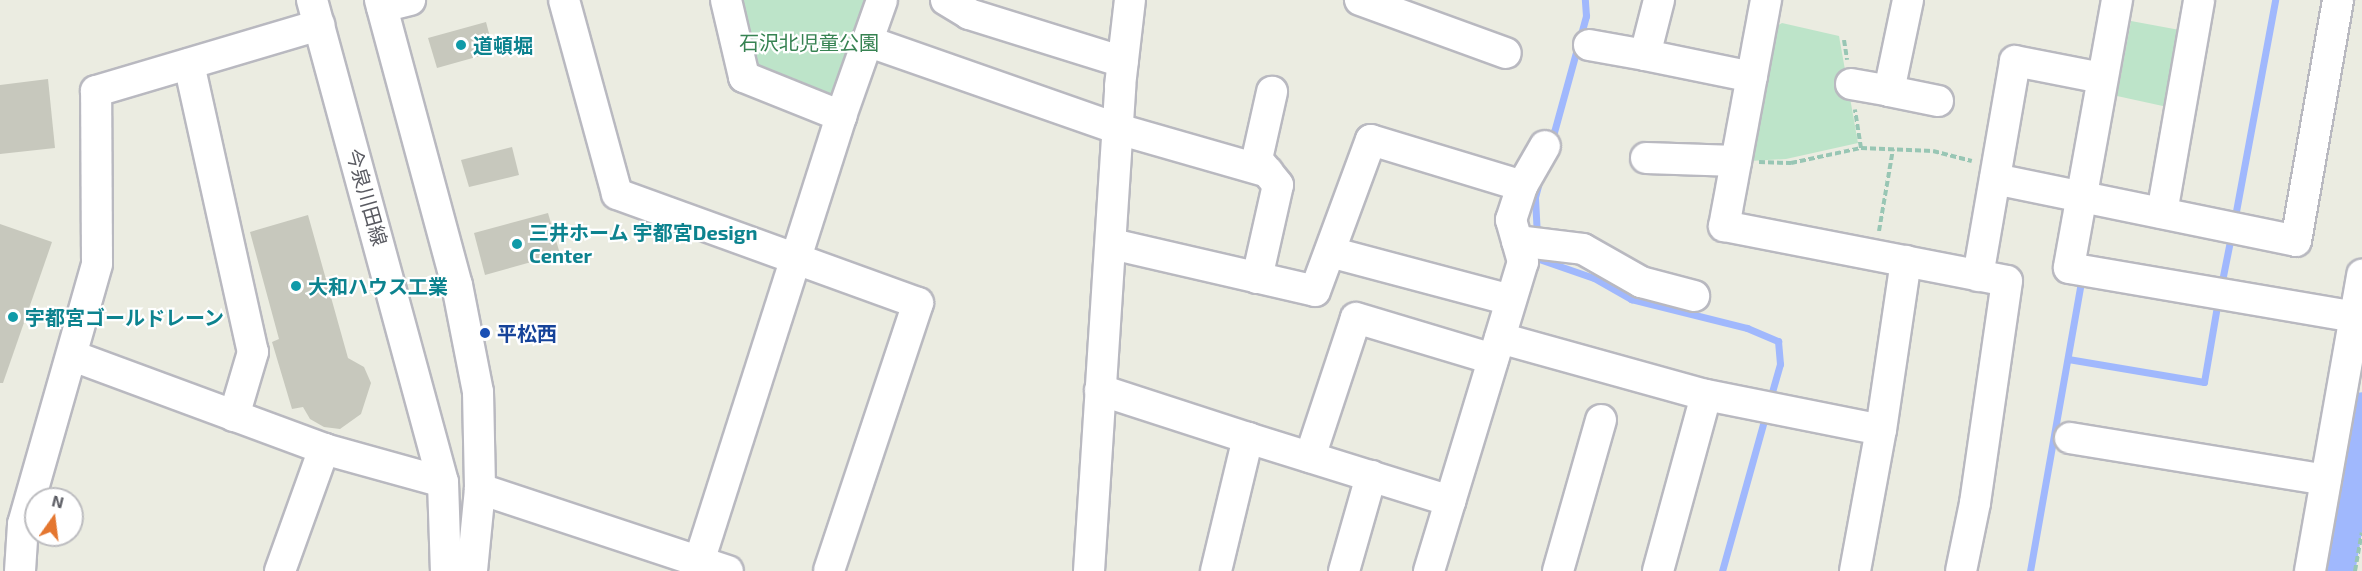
<!DOCTYPE html>
<meta charset="utf-8">
<style>
body{margin:0}
#map{position:relative;width:2362px;height:571px;overflow:hidden;background:#ebece1;font-family:"Exo 2","Noto Sans JP",sans-serif}
div>[style]{position:absolute}
.green>*{inset:0;background:#bde4c9}
.stream>*{height:7px;margin:-3.5px;padding:0 3.5px;transform-origin:3.5px;border-radius:3.5px;background:#a0b8fd}
.river>*{height:39px;margin:-19.5px;padding:0 19.5px;transform-origin:19.5px;border-radius:19.5px;background:#a0b8fd}
.building>*{inset:0;background:#c7c8bd}
.path>*{height:4px;margin-top:-2px;transform-origin:0;background:repeating-linear-gradient(90deg,#98c6b4 0 6px,transparent 0 9px)}
.roads{filter:drop-shadow(2px 0 #b9b9c0) drop-shadow(-2px 0 #b9b9c0) drop-shadow(0 2px #b9b9c0) drop-shadow(0 -2px #b9b9c0)}
.minor>*{height:30px;margin:-15px;padding:0 15px;transform-origin:15px;border-radius:15px;background:#fff}
.dots>*{width:16px;height:16px;translate:-50% -50%;box-sizing:border-box;border:3px solid #fff;border-radius:50%}
span{translate:-50% -50%;white-space:nowrap;text-align:center;line-height:1.15;-webkit-text-stroke:4.5px #fff;paint-order:stroke}
.park-label{font-size:20px;color:#378352}
.culture-label{font-size:20px;color:#0d838f;font-weight:700}
.left{translate:0 -50%;text-align:left}
.street-label{font-size:20px;color:#5a5b62}
.transit-label{font-size:20px;color:#164399;font-weight:700}
.north{position:absolute;left:24px;top:487px;width:60px;height:60px;box-sizing:border-box;background:#fff;border:2px solid #bdbdc0;border-radius:50%;rotate:14deg;font-size:16px;font-weight:700;line-height:24px;text-align:center;color:#5a5b62}
.north::after{content:'';display:block;margin:auto;width:21px;height:27px;background:#e4762f;clip-path:polygon(50% 0,100% 100%,50% 72%,0 100%)}
</style>
<div id="map">
<div class="green">
<i style="clip-path:polygon(740px 0,868px 0,835px 98px,754px 66px)"></i>
<i style="clip-path:polygon(2131px 21px,2185px 31px,2172px 108px,2117px 96px)"></i>
<i style="clip-path:polygon(1782px 23px,1839px 36px,1858px 143px,1786px 159px,1750px 161px,1773px 28px)"></i>
</div>
<div class="stream">
<i style="left:1551px;top:143px;width:132px;rotate:-74.6deg"></i>
<i style="left:1586px;top:16px;width:16px;rotate:-94deg"></i>
<i style="left:2234px;top:222px;width:226px;rotate:-79.5deg"></i>
<i style="left:1537px;top:236px;width:39px;rotate:-93deg"></i>
<i style="left:1535px;top:197px;width:16px;rotate:-75deg"></i>
<i style="left:1538px;top:251px;width:8px;rotate:83deg"></i>
<i style="left:1539px;top:259px;width:58px;rotate:19.1deg"></i>
<i style="left:1594px;top:278px;width:43px;rotate:29.6deg"></i>
<i style="left:1631px;top:299px;width:120px;rotate:14deg"></i>
<i style="left:1747px;top:328px;width:34px;rotate:23deg"></i>
<i style="left:1778px;top:341px;width:23px;rotate:85deg"></i>
<i style="left:1780px;top:364px;width:36px;rotate:106deg"></i>
<i style="left:2221px;top:286px;width:51px;rotate:-78.7deg"></i>
<i style="left:2068px;top:359px;width:138px;rotate:9.6deg"></i>
<i style="left:2204px;top:382px;width:83px;rotate:-80.3deg"></i>
<i style="left:1722px;top:571px;width:164px;rotate:-74.4deg"></i>
<i style="left:2030px;top:571px;width:299px;rotate:-80deg"></i>
</div>
<div class="river">
<i style="left:2335px;top:571px;width:162px;rotate:-80.4deg"></i>
</div>
<div class="building">
<i style="clip-path:polygon(486px 22px,494px 52px,437px 68px,428px 38px)"></i>
<i style="clip-path:polygon(48px 79px,55px 148px,0 154px,0 85px)"></i>
<i style="clip-path:polygon(512px 147px,519px 175px,469px 187px,461px 160px)"></i>
<i style="clip-path:polygon(548px 213px,560px 254px,485px 275px,474px 233px)"></i>
<i style="clip-path:polygon(308px 215px,348px 358px,364px 367px,371px 383px,361px 414px,340px 429px,324px 427px,310px 419px,303px 407px,292px 409px,272px 342px,279px 339px,250px 232px)"></i>
<i style="clip-path:polygon(0 224px,52px 242px,3px 383px,0 383px)"></i>
</div>
<div class="path">
<i style="left:1844px;top:40px;width:20px;rotate:81deg"></i>
<i style="left:1861px;top:148px;width:72px;rotate:2.4deg"></i>
<i style="left:1933px;top:151px;width:40px;rotate:14.4deg"></i>
<i style="left:1759px;top:162px;width:32px;rotate:2deg"></i>
<i style="left:1791px;top:163px;width:72px;rotate:-12.1deg"></i>
<i style="left:1861px;top:148px;width:39px;rotate:-99deg"></i>
<i style="left:1879px;top:231px;width:83px;rotate:-80.3deg"></i>
<i style="left:2355px;top:571px;width:39px;rotate:-80deg"></i>
</div>
<div class="roads">
<div class="minor">
<i style="left:312px;top:0;width:499px;rotate:74.8deg"></i>
<i style="left:443px;top:482px;width:89px;rotate:88.1deg"></i>
<i style="left:380px;top:0;width:295px;rotate:74.9deg"></i>
<i style="left:457px;top:285px;width:109px;rotate:78.9deg"></i>
<i style="left:478px;top:392px;width:97px;rotate:88.8deg"></i>
<i style="left:480px;top:489px;width:82px;rotate:95.6deg"></i>
<i style="left:564px;top:0;width:201px;rotate:74.7deg"></i>
<i style="left:617px;top:194px;width:320px;rotate:19.9deg"></i>
<i style="left:918px;top:303px;width:282px;rotate:108.4deg"></i>
<i style="left:726px;top:0;width:79px;rotate:76.8deg"></i>
<i style="left:744px;top:77px;width:105px;rotate:21.9deg"></i>
<i style="left:946px;top:0;width:27px;rotate:31deg"></i>
<i style="left:969px;top:14px;width:161px;rotate:17.3deg"></i>
<i style="left:1360px;top:0;width:155px;rotate:20deg"></i>
<i style="left:1766px;top:0;width:230px;rotate:100.5deg"></i>
<i style="left:1724px;top:226px;width:288px;rotate:11deg"></i>
<i style="left:2007px;top:281px;width:224px;rotate:98.2deg"></i>
<i style="left:1975px;top:503px;width:69px;rotate:101.6deg"></i>
<i style="left:2117px;top:0;width:272px;rotate:100.2deg"></i>
<i style="left:2069px;top:268px;width:290px;rotate:9.7deg"></i>
<i style="left:382px;top:7px;width:29px;rotate:-14deg"></i>
<i style="left:867px;top:41px;width:266px;rotate:19.3deg"></i>
<i style="left:1118px;top:129px;width:156px;rotate:16deg"></i>
<i style="left:1589px;top:45px;width:57px;rotate:10.1deg"></i>
<i style="left:1645px;top:55px;width:57px;rotate:-75.7deg"></i>
<i style="left:1645px;top:55px;width:109px;rotate:11.6deg"></i>
<i style="left:189px;top:64px;width:295px;rotate:77.5deg"></i>
<i style="left:253px;top:352px;width:67px;rotate:106.5deg"></i>
<i style="left:1851px;top:84px;width:39px;rotate:10deg"></i>
<i style="left:1889px;top:91px;width:93px;rotate:-78.2deg"></i>
<i style="left:1889px;top:91px;width:50px;rotate:11.5deg"></i>
<i style="left:1646px;top:158px;width:90px;rotate:1.9deg"></i>
<i style="left:1995px;top:179px;width:307px;rotate:11.6deg"></i>
<i style="left:2296px;top:241px;width:245px;rotate:-80.1deg"></i>
<i style="left:2162px;top:213px;width:216px;rotate:-80.1deg"></i>
<i style="left:1517px;top:241px;width:66px;rotate:6.9deg"></i>
<i style="left:1583px;top:249px;width:67px;rotate:29.6deg"></i>
<i style="left:1641px;top:282px;width:55px;rotate:14.8deg"></i>
<i style="left:1112px;top:244px;width:208px;rotate:13deg"></i>
<i style="left:1315px;top:291px;width:161px;rotate:-69.7deg"></i>
<i style="left:1371px;top:140px;width:158px;rotate:16.9deg"></i>
<i style="left:1330px;top:252px;width:187px;rotate:14.9deg"></i>
<i style="left:1978px;top:276px;width:218px;rotate:-80.2deg"></i>
<i style="left:2015px;top:61px;width:89px;rotate:11.1deg"></i>
<i style="left:1257px;top:278px;width:95px;rotate:-77.3deg"></i>
<i style="left:1278px;top:185px;width:33px;rotate:-129deg"></i>
<i style="left:1257px;top:159px;width:69px;rotate:-77.4deg"></i>
<i style="left:1500px;top:338px;width:214px;rotate:15.5deg"></i>
<i style="left:1706px;top:395px;width:178px;rotate:11.3deg"></i>
<i style="left:73px;top:356px;width:268px;rotate:20.3deg"></i>
<i style="left:324px;top:449px;width:123px;rotate:15.5deg"></i>
<i style="left:1100px;top:390px;width:156px;rotate:18deg"></i>
<i style="left:2070px;top:438px;width:259px;rotate:9.3deg"></i>
<i style="left:1310px;top:457px;width:146px;rotate:-71.7deg"></i>
<i style="left:1356px;top:318px;width:143px;rotate:16.7deg"></i>
<i style="left:480px;top:489px;width:261px;rotate:18.3deg"></i>
<i style="left:20px;top:571px;width:47px;rotate:-86.3deg"></i>
<i style="left:23px;top:524px;width:270px;rotate:-74.1deg"></i>
<i style="left:97px;top:264px;width:173px;rotate:-90.3deg"></i>
<i style="left:96px;top:91px;width:233px;rotate:-16.5deg"></i>
<i style="left:280px;top:571px;width:130px;rotate:-70.2deg"></i>
<i style="left:696px;top:571px;width:478px;rotate:-72.3deg"></i>
<i style="left:841px;top:116px;width:123px;rotate:-70.5deg"></i>
<i style="left:1089px;top:571px;width:486px;rotate:-86.3deg"></i>
<i style="left:1120px;top:86px;width:87px;rotate:-83.4deg"></i>
<i style="left:1216px;top:571px;width:137px;rotate:-76.5deg"></i>
<i style="left:1248px;top:438px;width:212px;rotate:17.3deg"></i>
<i style="left:1344px;top:571px;width:99px;rotate:-74.1deg"></i>
<i style="left:1429px;top:571px;width:323px;rotate:-73.1deg"></i>
<i style="left:1523px;top:262px;width:44px;rotate:-105.9deg"></i>
<i style="left:1511px;top:220px;width:36px;rotate:-72deg"></i>
<i style="left:1522px;top:186px;width:46px;rotate:-60.1deg"></i>
<i style="left:1558px;top:571px;width:157px;rotate:-74.1deg"></i>
<i style="left:1658px;top:571px;width:182px;rotate:-74.7deg"></i>
<i style="left:1855px;top:571px;width:143px;rotate:-79.6deg"></i>
<i style="left:1881px;top:430px;width:171px;rotate:-81.6deg"></i>
<i style="left:2310px;top:571px;width:301px;rotate:-80deg"></i>
</div>
</div>
<div class="dots">
<i style="left:461px;top:45px;background:#0f9aa8"></i>
<i style="left:517px;top:244px;background:#0f9aa8"></i>
<i style="left:296px;top:286px;background:#0f9aa8"></i>
<i style="left:13px;top:317px;background:#0f9aa8"></i>
<i style="left:485px;top:333px;background:#1a4fb4"></i>
</div>
<div class="park-label">
<span style="left:809px;top:42px">石沢北児童公園</span>
</div>
<div class="culture-label">
<span class="left" style="left:473px;top:45px">道頓堀</span>
<span class="left" style="left:529px;top:244px">三井ホーム 宇都宮Design<br>Center</span>
<span class="left" style="left:308px;top:286px">大和ハウス工業</span>
<span class="left" style="left:25px;top:317px">宇都宮ゴールドレーン</span>
</div>
<div class="street-label">
<span style="left:367px;top:197px;rotate:74deg">今泉川田線</span>
</div>
<div class="transit-label">
<span class="left" style="left:497px;top:333px">平松西</span>
</div>
<div class="north">N</div>
</div>
